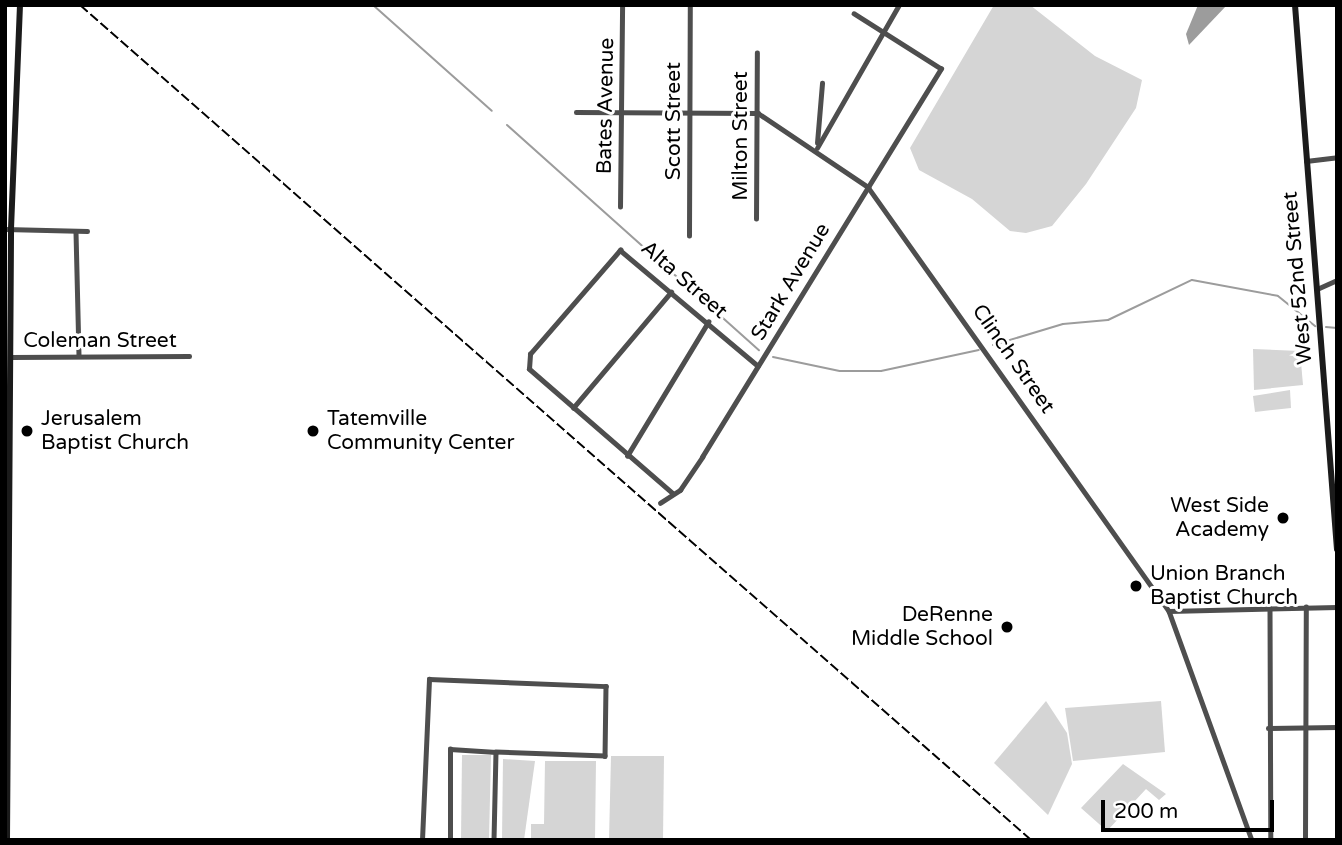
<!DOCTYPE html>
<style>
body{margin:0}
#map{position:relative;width:1342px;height:845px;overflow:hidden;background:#fff;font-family:"Varela Round",sans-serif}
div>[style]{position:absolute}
.green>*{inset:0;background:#d5d5d5}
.water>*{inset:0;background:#9c9c9c}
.stream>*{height:2px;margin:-1px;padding:0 1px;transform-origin:1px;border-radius:1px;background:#9c9c9c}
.street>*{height:4.5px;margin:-2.25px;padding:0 2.25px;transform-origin:2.25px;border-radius:2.25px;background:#4e4e4e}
.secondary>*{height:6px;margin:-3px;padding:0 3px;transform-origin:3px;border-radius:3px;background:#1b1b1b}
.rail>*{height:2px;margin-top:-1px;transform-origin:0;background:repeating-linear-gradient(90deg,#000 0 10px,transparent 0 13.5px)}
.dots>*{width:19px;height:19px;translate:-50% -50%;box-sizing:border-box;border:4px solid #fff;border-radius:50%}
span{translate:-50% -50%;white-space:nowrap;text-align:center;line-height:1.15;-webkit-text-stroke:6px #fff;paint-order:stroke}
.street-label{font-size:21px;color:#000}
.poi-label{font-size:21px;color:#000}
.left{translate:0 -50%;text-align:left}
.right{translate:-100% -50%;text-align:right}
.frame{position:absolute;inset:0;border:7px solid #000;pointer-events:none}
.scale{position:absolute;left:1101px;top:800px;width:173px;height:32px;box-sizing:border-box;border:4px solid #000;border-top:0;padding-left:9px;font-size:21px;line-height:24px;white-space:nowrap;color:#000;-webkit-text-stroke:5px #fff;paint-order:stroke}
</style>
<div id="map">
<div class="green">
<i style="clip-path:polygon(994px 5px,1030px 5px,1095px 56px,1142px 80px,1136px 108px,1086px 184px,1052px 226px,1026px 233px,1010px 231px,972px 199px,919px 170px,910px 148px)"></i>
<i style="clip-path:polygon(1253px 349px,1300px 351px,1303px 385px,1254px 390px)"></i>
<i style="clip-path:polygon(1290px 390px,1291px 408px,1255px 412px,1253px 396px)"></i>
<i style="clip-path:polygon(1046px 701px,1067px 733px,1072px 764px,1048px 815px,994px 763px)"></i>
<i style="clip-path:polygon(1161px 701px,1165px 752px,1073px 761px,1065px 708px)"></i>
<i style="clip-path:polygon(462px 755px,491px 755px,489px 840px,461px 840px)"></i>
<i style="clip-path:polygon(611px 756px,664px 756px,663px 840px,609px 840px)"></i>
<i style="clip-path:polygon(503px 759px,535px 761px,524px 840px,502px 840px)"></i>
<i style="clip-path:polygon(545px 761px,596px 761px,595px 840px,531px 840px,531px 824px,544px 824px)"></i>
<i style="clip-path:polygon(1123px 764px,1166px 794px,1159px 800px,1146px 789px,1107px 831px,1081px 808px)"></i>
</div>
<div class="water">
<i style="clip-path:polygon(1198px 5px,1227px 5px,1189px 45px,1186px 34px)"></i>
</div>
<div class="stream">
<i style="left:373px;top:5px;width:159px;rotate:41.7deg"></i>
<i style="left:507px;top:125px;width:338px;rotate:41.8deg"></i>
<i style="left:1326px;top:327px;width:11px;rotate:5deg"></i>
<i style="left:993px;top:345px;width:73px;rotate:-16.7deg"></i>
<i style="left:1063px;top:324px;width:45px;rotate:-5.1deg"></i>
<i style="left:1108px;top:320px;width:93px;rotate:-25.5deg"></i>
<i style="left:1192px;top:280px;width:87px;rotate:10.5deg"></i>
<i style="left:1278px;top:296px;width:48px;rotate:39deg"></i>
<i style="left:773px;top:357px;width:68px;rotate:11.8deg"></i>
<i style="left:840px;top:371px;width:41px"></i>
<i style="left:881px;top:371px;width:100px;rotate:-12.1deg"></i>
</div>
<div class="street">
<i style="left:576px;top:112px;width:182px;rotate:0.3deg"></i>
<i style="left:758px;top:113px;width:133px;rotate:33.9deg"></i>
<i style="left:868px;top:187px;width:520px;rotate:54.63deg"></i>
<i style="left:1169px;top:611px;width:244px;rotate:70.1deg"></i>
<i style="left:817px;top:143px;width:60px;rotate:-85.2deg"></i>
<i style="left:817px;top:148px;width:165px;rotate:-60.2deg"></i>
<i style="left:1306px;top:161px;width:31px;rotate:-7deg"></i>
<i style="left:620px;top:207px;width:202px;rotate:-89.4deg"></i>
<i style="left:756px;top:219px;width:166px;rotate:-89.7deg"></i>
<i style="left:5px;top:229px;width:82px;rotate:1.4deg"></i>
<i style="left:76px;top:232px;width:124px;rotate:88.6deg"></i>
<i style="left:689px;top:236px;width:231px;rotate:-89.8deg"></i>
<i style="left:1317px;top:289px;width:22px;rotate:-24deg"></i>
<i style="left:11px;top:357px;width:178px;rotate:-0.3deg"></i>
<i style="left:573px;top:408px;width:152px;rotate:-49.8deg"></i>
<i style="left:627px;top:456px;width:157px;rotate:-58.8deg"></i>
<i style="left:672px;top:493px;width:189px;rotate:-139.1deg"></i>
<i style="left:529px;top:369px;width:15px;rotate:-86deg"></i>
<i style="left:530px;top:354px;width:138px;rotate:-49.1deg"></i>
<i style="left:620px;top:250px;width:180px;rotate:40deg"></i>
<i style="left:660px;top:503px;width:24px;rotate:-33deg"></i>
<i style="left:680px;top:490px;width:40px;rotate:-56deg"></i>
<i style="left:702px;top:457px;width:456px;rotate:-58.4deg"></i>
<i style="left:941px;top:69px;width:103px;rotate:-147.7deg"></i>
<i style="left:1270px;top:608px;width:232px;rotate:89.8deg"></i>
<i style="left:1169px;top:611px;width:168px;rotate:-1.4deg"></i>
<i style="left:1268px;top:728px;width:69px;rotate:-0.8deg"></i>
<i style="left:422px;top:840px;width:161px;rotate:-87.5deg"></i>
<i style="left:429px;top:679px;width:177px;rotate:2.3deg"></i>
<i style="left:606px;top:686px;width:70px;rotate:90.8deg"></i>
<i style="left:605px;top:756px;width:109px;rotate:-177.9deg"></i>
<i style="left:496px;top:752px;width:88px;rotate:91.3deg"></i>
<i style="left:450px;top:840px;width:91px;rotate:-90deg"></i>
<i style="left:450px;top:749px;width:46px;rotate:3.7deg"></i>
<i style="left:1305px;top:840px;width:233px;rotate:-89.8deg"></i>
</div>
<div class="secondary">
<i style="left:1295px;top:5px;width:546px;rotate:85.59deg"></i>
<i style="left:7px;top:840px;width:611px;rotate:-89.62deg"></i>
<i style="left:11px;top:229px;width:224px;rotate:-87.7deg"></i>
</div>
<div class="rail">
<i style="left:80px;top:5px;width:1266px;rotate:41.28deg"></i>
</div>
<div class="dots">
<i style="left:27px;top:431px;background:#000"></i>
<i style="left:313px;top:431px;background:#000"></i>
<i style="left:1283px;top:518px;background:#000"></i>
<i style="left:1136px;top:586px;background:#000"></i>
<i style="left:1007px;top:627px;background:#000"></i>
</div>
<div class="street-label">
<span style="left:606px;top:106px;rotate:-89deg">Bates Avenue</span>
<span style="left:674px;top:121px;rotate:-90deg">Scott Street</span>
<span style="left:741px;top:136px;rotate:-90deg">Milton Street</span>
<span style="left:1298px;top:278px;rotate:-95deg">West 52nd Street</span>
<span style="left:684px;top:280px;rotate:41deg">Alta Street</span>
<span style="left:791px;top:282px;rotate:-59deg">Stark Avenue</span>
<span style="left:100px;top:341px">Coleman Street</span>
<span style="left:1013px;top:359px;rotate:55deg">Clinch Street</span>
</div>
<div class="poi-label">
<span class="left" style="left:41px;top:431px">Jerusalem<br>Baptist Church</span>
<span class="left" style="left:327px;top:431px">Tatemville<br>Community Center</span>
<span class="right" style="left:1269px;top:518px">West Side<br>Academy</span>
<span class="left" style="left:1150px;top:586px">Union Branch<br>Baptist Church</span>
<span class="right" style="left:993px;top:627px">DeRenne<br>Middle School</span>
</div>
<div class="frame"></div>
<div class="scale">200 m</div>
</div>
